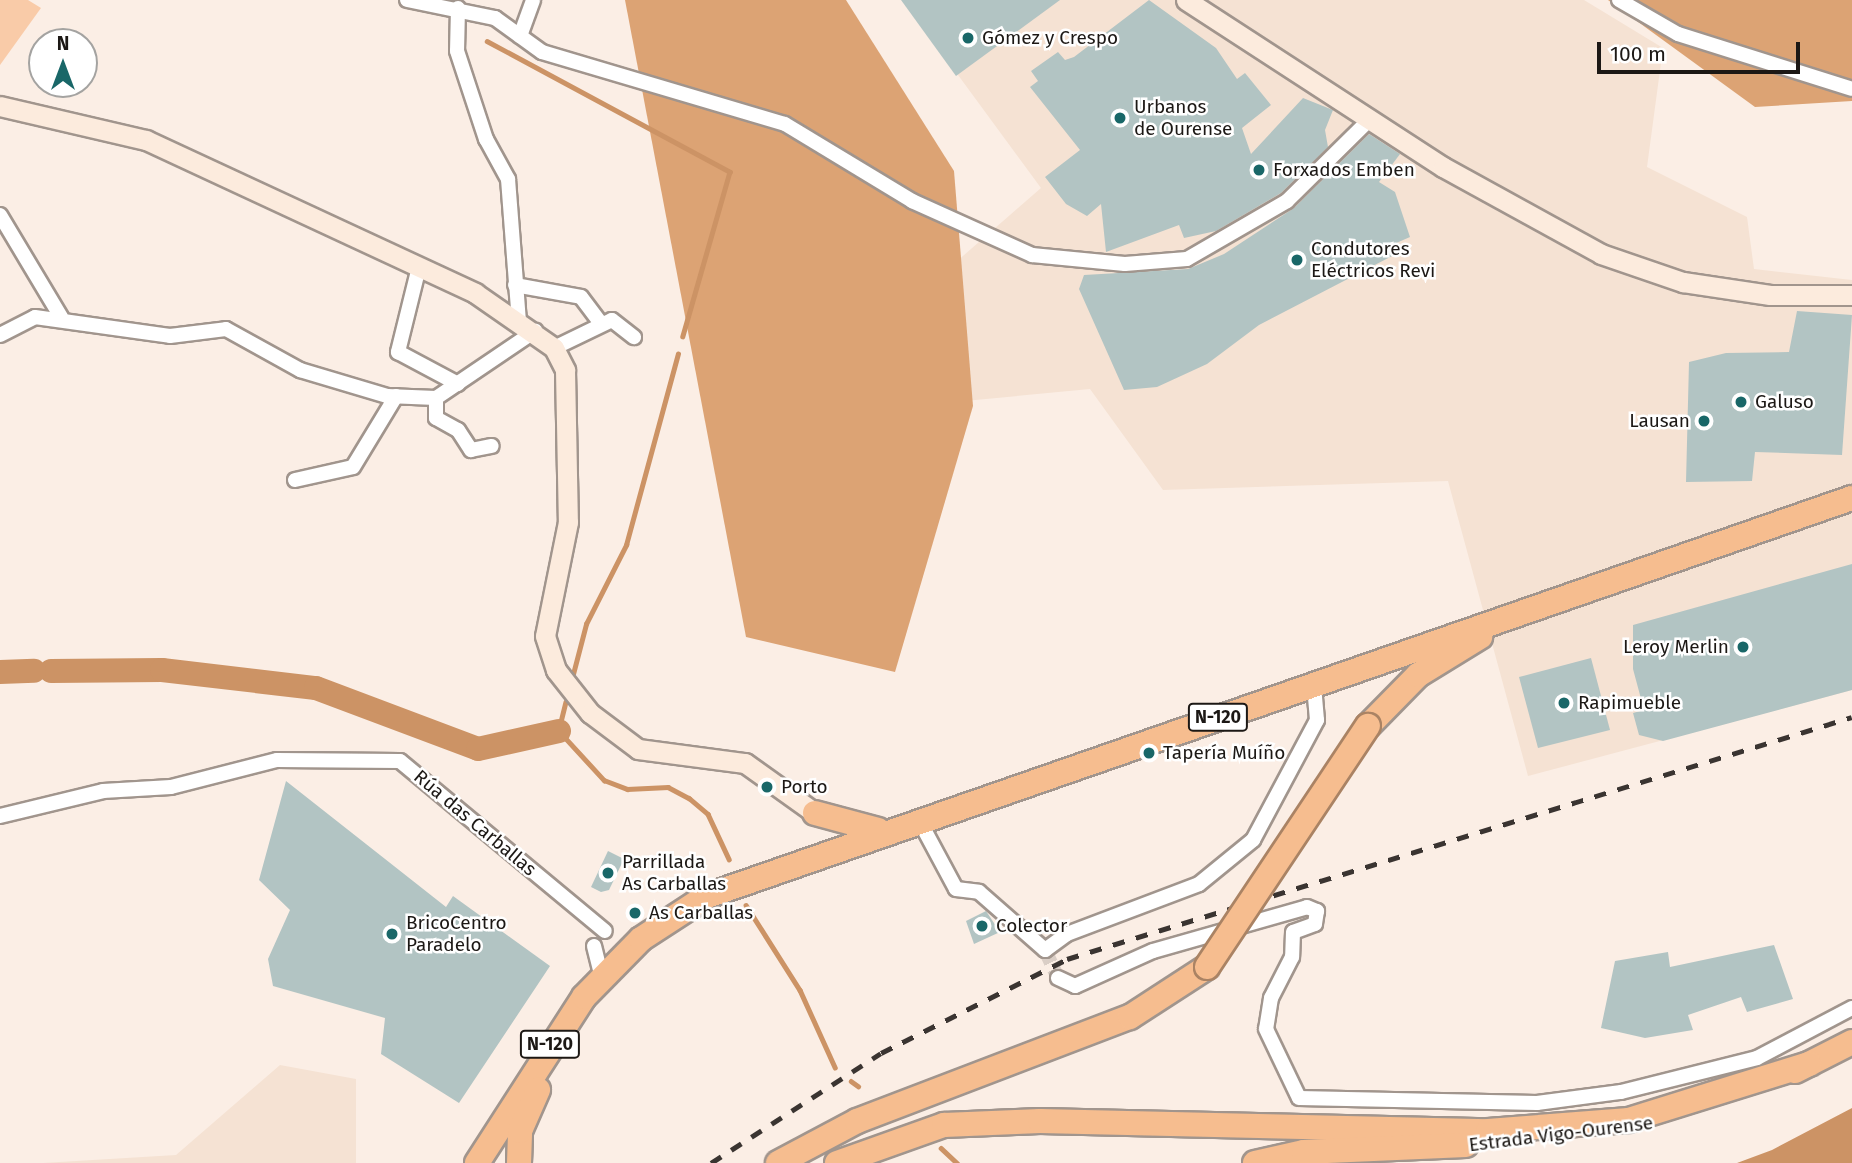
<!DOCTYPE html>
<meta charset="utf-8">
<style>
body{margin:0}
#map{position:relative;width:1852px;height:1163px;overflow:hidden;background:#fbeee5;font-family:"Fira Sans",sans-serif}
div>[style]{position:absolute}
.built>*{inset:0;background:#f5e2d3}
.green>*{inset:0;background:#f9cba8}
.forest>*{inset:0;background:#dca374}
.water>*{inset:0;background:#cc9365}
.stream>*{height:4.5px;margin:-2.25px;padding:0 2.25px;transform-origin:2.25px;border-radius:2.25px;background:#cc9365}
.river>*{height:24px;margin:-12px;padding:0 12px;transform-origin:12px;border-radius:12px;background:#cc9365}
.building>*{inset:0;background:#b2c4c3}
.street-tunnel>*{height:14px;margin-top:-7px;transform-origin:0;background:repeating-linear-gradient(90deg,#dacec6 0 14px,transparent 0 21px)}
.roads{filter:drop-shadow(2px 0 #a1958d) drop-shadow(-2px 0 #a1958d) drop-shadow(0 2px #a1958d) drop-shadow(0 -2px #a1958d)}
.street>*{height:14px;margin:-7px;padding:0 7px;transform-origin:7px;border-radius:7px;background:#fff}
.secondary>*{height:19px;margin:-9.5px;padding:0 9.5px;transform-origin:9.5px;border-radius:9.5px;background:#fcebdd}
.highway>*{height:24px;margin:-12px;padding:0 12px;transform-origin:12px;border-radius:12px;background:#f6bd8f}
.rail>*{height:4.5px;margin-top:-2.25px;transform-origin:0;background:repeating-linear-gradient(90deg,#3a3431 0 12px,transparent 0 24px)}
.bridges{filter:drop-shadow(2px 0 #aa8364) drop-shadow(-2px 0 #aa8364) drop-shadow(0 2px #aa8364) drop-shadow(0 -2px #aa8364)}
.highway-bridge>*{height:24px;margin:-12px;padding:0 12px;transform-origin:12px;border-radius:12px;background:#f6bd8f}
.dots>*{width:19px;height:19px;translate:-50% -50%;box-sizing:border-box;border:4px solid #fff;border-radius:50%}
span{translate:-50% -50%;white-space:nowrap;text-align:center;line-height:1.15;-webkit-text-stroke:5px #fff;paint-order:stroke}
.shield-label span{padding:2px 5px;background:#fff;border:2px solid;border-radius:5px;-webkit-text-stroke-width:0}
.shield-label{font-size:18px;color:#1c1815;font-weight:700}
.poi-label{font-size:19px;color:#1c1815}
.left{translate:0 -50%;text-align:left}
.right{translate:-100% -50%;text-align:right}
.street-label{font-size:19px;color:#1c1815}
.north{position:absolute;left:28px;top:28px;width:70px;height:70px;box-sizing:border-box;background:#fff;border:2px solid #a4a3a1;border-radius:50%;rotate:0deg;font-size:19px;font-weight:700;line-height:28px;text-align:center;color:#1c1815}
.north::after{content:'';display:block;margin:auto;width:24px;height:32px;background:#196768;clip-path:polygon(50% 0,100% 100%,50% 72%,0 100%)}
.scale{position:absolute;left:1597px;top:42px;width:203px;height:32px;box-sizing:border-box;border:4px solid #1c1815;border-top:0;padding-left:9px;font-size:21px;line-height:24px;white-space:nowrap;color:#1c1815;-webkit-text-stroke:5px #fff;paint-order:stroke}
</style>
<div id="map">
<div class="built">
<i style="clip-path:polygon(903px 0,1584px 0,1663px 48px,1647px 167px,1747px 217px,1754px 269px,1852px 280px,1852px 690px,1528px 776px,1448px 481px,1163px 490px,1090px 389px,933px 404px,886px 323px,1041px 188px)"></i>
<i style="clip-path:polygon(280px 1065px,356px 1079px,356px 1163px,43px 1163px,176px 1155px)"></i>
</div>
<div class="green">
<i style="clip-path:polygon(0 0,28px 0,41px 8px,0 65px)"></i>
</div>
<div class="forest">
<i style="clip-path:polygon(625px 0,846px 0,954px 171px,973px 406px,895px 672px,746px 637px)"></i>
<i style="clip-path:polygon(1608px 0,1852px 0,1852px 101px,1755px 107px)"></i>
</div>
<div class="water">
<i style="clip-path:polygon(1852px 1108px,1852px 1163px,1737px 1163px,1772px 1150px)"></i>
</div>
<div class="stream">
<i style="left:487px;top:41px;width:276px;rotate:28.3deg"></i>
<i style="left:730px;top:172px;width:171px;rotate:106deg"></i>
<i style="left:573px;top:674px;width:52px;rotate:-75.4deg"></i>
<i style="left:586px;top:624px;width:89px;rotate:-63.1deg"></i>
<i style="left:626px;top:545px;width:198px;rotate:-74.8deg"></i>
<i style="left:566px;top:702px;width:30px;rotate:104deg"></i>
<i style="left:559px;top:731px;width:67px;rotate:47.4deg"></i>
<i style="left:604px;top:780px;width:25px;rotate:21deg"></i>
<i style="left:627px;top:789px;width:41px;rotate:-2.8deg"></i>
<i style="left:668px;top:787px;width:24px;rotate:28deg"></i>
<i style="left:689px;top:798px;width:25px;rotate:40deg"></i>
<i style="left:708px;top:814px;width:50px;rotate:65deg"></i>
<i style="left:746px;top:905px;width:101px;rotate:57.6deg"></i>
<i style="left:800px;top:990px;width:85px;rotate:65.6deg"></i>
<i style="left:851px;top:1081px;width:9px;rotate:36deg"></i>
<i style="left:941px;top:1148px;width:22px;rotate:43deg"></i>
</div>
<div class="river">
<i style="left:51px;top:671px;width:111px;rotate:-0.5deg"></i>
<i style="left:162px;top:670px;width:155px;rotate:6.7deg"></i>
<i style="left:316px;top:688px;width:173px;rotate:20.6deg"></i>
<i style="left:478px;top:749px;width:83px;rotate:-12.5deg"></i>
<i style="left:0;top:672px;width:34px;rotate:-2deg"></i>
</div>
<div class="building">
<i style="clip-path:polygon(901px 0,1060px 0,956px 76px)"></i>
<i style="clip-path:polygon(1149px 0,1216px 48px,1237px 79px,1245px 73px,1271px 105px,1242px 128px,1251px 154px,1303px 98px,1333px 110px,1325px 130px,1328px 147px,1281px 193px,1216px 231px,1184px 238px,1179px 225px,1106px 252px,1101px 204px,1087px 216px,1066px 204px,1045px 177px,1080px 150px,1030px 87px,1038px 81px,1031px 71px,1058px 52px,1065px 60px,1074px 57px)"></i>
<i style="clip-path:polygon(1369px 134px,1400px 154px,1379px 182px,1395px 192px,1410px 237px,1394px 244px,1396px 254px,1259px 325px,1207px 364px,1157px 387px,1124px 390px,1079px 289px,1084px 275px,1188px 269px,1224px 254px,1294px 208px)"></i>
<i style="clip-path:polygon(1797px 311px,1852px 315px,1842px 455px,1755px 452px,1752px 481px,1686px 482px,1689px 362px,1726px 353px,1789px 352px)"></i>
<i style="clip-path:polygon(1852px 564px,1852px 690px,1663px 741px,1639px 735px,1633px 713px,1644px 710px,1633px 669px,1633px 625px)"></i>
<i style="clip-path:polygon(1591px 658px,1610px 730px,1538px 748px,1519px 677px)"></i>
<i style="clip-path:polygon(286px 781px,446px 907px,453px 896px,550px 966px,459px 1103px,381px 1054px,385px 1018px,273px 986px,268px 959px,290px 910px,259px 880px)"></i>
<i style="clip-path:polygon(608px 851px,624px 859px,609px 890px,601px 892px,591px 887px)"></i>
<i style="clip-path:polygon(986px 911px,1000px 932px,974px 944px,966px 921px)"></i>
<i style="clip-path:polygon(1774px 945px,1793px 999px,1747px 1012px,1741px 997px,1688px 1015px,1693px 1030px,1645px 1038px,1601px 1028px,1615px 961px,1668px 952px,1670px 967px)"></i>
</div>
<div class="street-tunnel">
<i style="left:1045px;top:950px;width:31px;rotate:65deg"></i>
</div>
<div class="roads">
<div class="street">
<i style="left:407px;top:0;width:90px;rotate:11.6deg"></i>
<i style="left:495px;top:18px;width:58px;rotate:35.9deg"></i>
<i style="left:542px;top:52px;width:253px;rotate:16.5deg"></i>
<i style="left:785px;top:124px;width:149px;rotate:31.2deg"></i>
<i style="left:912px;top:201px;width:132px;rotate:24.2deg"></i>
<i style="left:1032px;top:255px;width:93px;rotate:5.5deg"></i>
<i style="left:1125px;top:264px;width:62px;rotate:-4.6deg"></i>
<i style="left:1187px;top:259px;width:116px;rotate:-30.1deg"></i>
<i style="left:1287px;top:201px;width:115px;rotate:-44.6deg"></i>
<i style="left:1619px;top:0;width:68px;rotate:30deg"></i>
<i style="left:1678px;top:34px;width:182px;rotate:17.5deg"></i>
<i style="left:458px;top:8px;width:43px;rotate:91.3deg"></i>
<i style="left:457px;top:51px;width:93px;rotate:71.8deg"></i>
<i style="left:486px;top:139px;width:46px;rotate:61.2deg"></i>
<i style="left:508px;top:179px;width:142px;rotate:85.6deg"></i>
<i style="left:520px;top:36px;width:38px;rotate:-70deg"></i>
<i style="left:0;top:215px;width:119px;rotate:59.1deg"></i>
<i style="left:419px;top:267px;width:88px;rotate:103.9deg"></i>
<i style="left:398px;top:352px;width:68px;rotate:28.1deg"></i>
<i style="left:515px;top:285px;width:67px;rotate:10.3deg"></i>
<i style="left:581px;top:297px;width:31px;rotate:53deg"></i>
<i style="left:0;top:335px;width:39px;rotate:-27deg"></i>
<i style="left:35px;top:317px;width:136px;rotate:8deg"></i>
<i style="left:170px;top:336px;width:56px;rotate:-7.1deg"></i>
<i style="left:226px;top:329px;width:85px;rotate:29deg"></i>
<i style="left:300px;top:370px;width:91px;rotate:16.6deg"></i>
<i style="left:387px;top:396px;width:49px;rotate:2.3deg"></i>
<i style="left:436px;top:398px;width:120px;rotate:-34.1deg"></i>
<i style="left:554px;top:348px;width:64px;rotate:-25.8deg"></i>
<i style="left:612px;top:320px;width:28px;rotate:38deg"></i>
<i style="left:436px;top:398px;width:20px;rotate:90deg"></i>
<i style="left:436px;top:418px;width:25px;rotate:29deg"></i>
<i style="left:458px;top:430px;width:24px;rotate:57deg"></i>
<i style="left:471px;top:450px;width:21px;rotate:-11deg"></i>
<i style="left:295px;top:480px;width:59px;rotate:-12.6deg"></i>
<i style="left:353px;top:467px;width:83px;rotate:-58.8deg"></i>
<i style="left:0;top:816px;width:106px;rotate:-13.6deg"></i>
<i style="left:103px;top:791px;width:68px;rotate:-3.4deg"></i>
<i style="left:171px;top:787px;width:109px;rotate:-14.3deg"></i>
<i style="left:277px;top:760px;width:123px;rotate:0.5deg"></i>
<i style="left:400px;top:761px;width:266px;rotate:39.7deg"></i>
<i style="left:919px;top:820px;width:78px;rotate:61.8deg"></i>
<i style="left:956px;top:889px;width:23px;rotate:7deg"></i>
<i style="left:979px;top:892px;width:88px;rotate:41.3deg"></i>
<i style="left:1045px;top:950px;width:27px;rotate:-36deg"></i>
<i style="left:1067px;top:934px;width:141px;rotate:-20.7deg"></i>
<i style="left:1199px;top:884px;width:70px;rotate:-39.2deg"></i>
<i style="left:1253px;top:840px;width:136px;rotate:-61.9deg"></i>
<i style="left:1317px;top:720px;width:36px;rotate:-95deg"></i>
<i style="left:594px;top:946px;width:36px;rotate:76deg"></i>
<i style="left:1058px;top:978px;width:19px;rotate:25deg"></i>
<i style="left:1075px;top:986px;width:85px;rotate:-24.2deg"></i>
<i style="left:1153px;top:951px;width:160px;rotate:-15.9deg"></i>
<i style="left:1307px;top:907px;width:11px;rotate:22deg"></i>
<i style="left:1317px;top:911px;width:13px;rotate:99deg"></i>
<i style="left:1315px;top:924px;width:23px;rotate:160deg"></i>
<i style="left:1293px;top:932px;width:25px;rotate:92deg"></i>
<i style="left:1292px;top:957px;width:46px;rotate:117.1deg"></i>
<i style="left:1271px;top:998px;width:31px;rotate:99deg"></i>
<i style="left:1266px;top:1029px;width:76px;rotate:64.4deg"></i>
<i style="left:1299px;top:1098px;width:238px;rotate:1.2deg"></i>
<i style="left:1537px;top:1103px;width:85px;rotate:-7.5deg"></i>
<i style="left:1621px;top:1092px;width:140px;rotate:-14deg"></i>
<i style="left:1757px;top:1058px;width:107px;rotate:-27.8deg"></i>
</div>
<div class="secondary">
<i style="left:1186px;top:0;width:306px;rotate:33deg"></i>
<i style="left:1443px;top:167px;width:180px;rotate:28.8deg"></i>
<i style="left:1601px;top:254px;width:87px;rotate:18.9deg"></i>
<i style="left:1683px;top:282px;width:88px;rotate:8.5deg"></i>
<i style="left:1770px;top:295px;width:82px"></i>
<i style="left:0;top:106px;width:150px;rotate:13.1deg"></i>
<i style="left:146px;top:140px;width:363px;rotate:24.9deg"></i>
<i style="left:475px;top:293px;width:96px;rotate:34.8deg"></i>
<i style="left:554px;top:348px;width:25px;rotate:63deg"></i>
<i style="left:565px;top:370px;width:152px;rotate:88.9deg"></i>
<i style="left:568px;top:522px;width:116px;rotate:101.4deg"></i>
<i style="left:545px;top:636px;width:36px;rotate:72deg"></i>
<i style="left:556px;top:670px;width:55px;rotate:51.7deg"></i>
<i style="left:590px;top:713px;width:60px;rotate:36.9deg"></i>
<i style="left:638px;top:749px;width:108px;rotate:7.5deg"></i>
<i style="left:745px;top:763px;width:86px;rotate:35.5deg"></i>
</div>
<div class="highway">
<i style="left:1368px;top:726px;width:71px;rotate:-45.6deg"></i>
<i style="left:1418px;top:675px;width:73px;rotate:-31.5deg"></i>
<i style="left:815px;top:813px;width:65px;rotate:15.1deg"></i>
<i style="left:1795px;top:1071px;width:64px;rotate:-27deg"></i>
<i style="left:477px;top:1163px;width:197px;rotate:-57.2deg"></i>
<i style="left:584px;top:997px;width:81px;rotate:-45.5deg"></i>
<i style="left:641px;top:939px;width:79px;rotate:-33.1deg"></i>
<i style="left:707px;top:896px;width:1212px;rotate:-19.17deg"></i>
<i style="left:519px;top:1163px;width:32px;rotate:-88deg"></i>
<i style="left:520px;top:1131px;width:45px;rotate:-66.3deg"></i>
<i style="left:778px;top:1163px;width:89px;rotate:-28deg"></i>
<i style="left:857px;top:1121px;width:292px;rotate:-20.9deg"></i>
<i style="left:1130px;top:1017px;width:92px;rotate:-33deg"></i>
<i style="left:837px;top:1163px;width:114px;rotate:-19.6deg"></i>
<i style="left:944px;top:1125px;width:96px;rotate:-2.4deg"></i>
<i style="left:1040px;top:1121px;width:448px;rotate:1.3deg"></i>
<i style="left:1488px;top:1131px;width:141px;rotate:-4.5deg"></i>
<i style="left:1629px;top:1120px;width:189px;rotate:-17.3deg"></i>
<i style="left:1255px;top:1163px;width:50px;rotate:-12.7deg"></i>
<i style="left:1304px;top:1152px;width:162px;rotate:-2.5deg"></i>
</div>
</div>
<div class="rail">
<i style="left:711px;top:1163px;width:202px;rotate:-32.9deg"></i>
<i style="left:881px;top:1053px;width:208px;rotate:-26.8deg"></i>
<i style="left:1067px;top:959px;width:821px;rotate:-17.13deg"></i>
</div>
<div class="bridges">
<div class="highway-bridge">
<i style="left:1207px;top:967px;width:290px;rotate:-56.3deg"></i>
</div>
</div>
<div class="dots">
<i style="left:968px;top:38px;background:#196768"></i>
<i style="left:1120px;top:118px;background:#196768"></i>
<i style="left:1259px;top:170px;background:#196768"></i>
<i style="left:1297px;top:260px;background:#196768"></i>
<i style="left:1741px;top:402px;background:#196768"></i>
<i style="left:1704px;top:421px;background:#196768"></i>
<i style="left:1743px;top:647px;background:#196768"></i>
<i style="left:1564px;top:703px;background:#196768"></i>
<i style="left:1149px;top:753px;background:#196768"></i>
<i style="left:767px;top:787px;background:#196768"></i>
<i style="left:608px;top:873px;background:#196768"></i>
<i style="left:635px;top:913px;background:#196768"></i>
<i style="left:982px;top:926px;background:#196768"></i>
<i style="left:392px;top:934px;background:#196768"></i>
</div>
<div class="shield-label">
<span style="left:1218px;top:717px">N-120</span>
<span style="left:550px;top:1044px">N-120</span>
</div>
<div class="poi-label">
<span class="left" style="left:982px;top:38px">Gómez y Crespo</span>
<span class="left" style="left:1134px;top:118px">Urbanos<br>de Ourense</span>
<span class="left" style="left:1273px;top:170px">Forxados Emben</span>
<span class="left" style="left:1311px;top:260px">Condutores<br>Eléctricos Revi</span>
<span class="left" style="left:1755px;top:402px">Galuso</span>
<span class="right" style="left:1690px;top:421px">Lausan</span>
<span class="right" style="left:1729px;top:647px">Leroy Merlin</span>
<span class="left" style="left:1578px;top:703px">Rapimueble</span>
<span class="left" style="left:1163px;top:753px">Tapería Muíño</span>
<span class="left" style="left:781px;top:787px">Porto</span>
<span class="left" style="left:622px;top:873px">Parrillada<br>As Carballas</span>
<span class="left" style="left:649px;top:913px">As Carballas</span>
<span class="left" style="left:406px;top:934px">BricoCentro<br>Paradelo</span>
<span class="left" style="left:996px;top:926px">Colector</span>
</div>
<div class="street-label">
<span style="left:475px;top:823px;rotate:40deg">Rúa das Carballas</span>
<span style="left:1561px;top:1134px;rotate:-7deg">Estrada Vigo-Ourense</span>
</div>
<div class="north">N</div>
<div class="scale">100 m</div>
</div>
